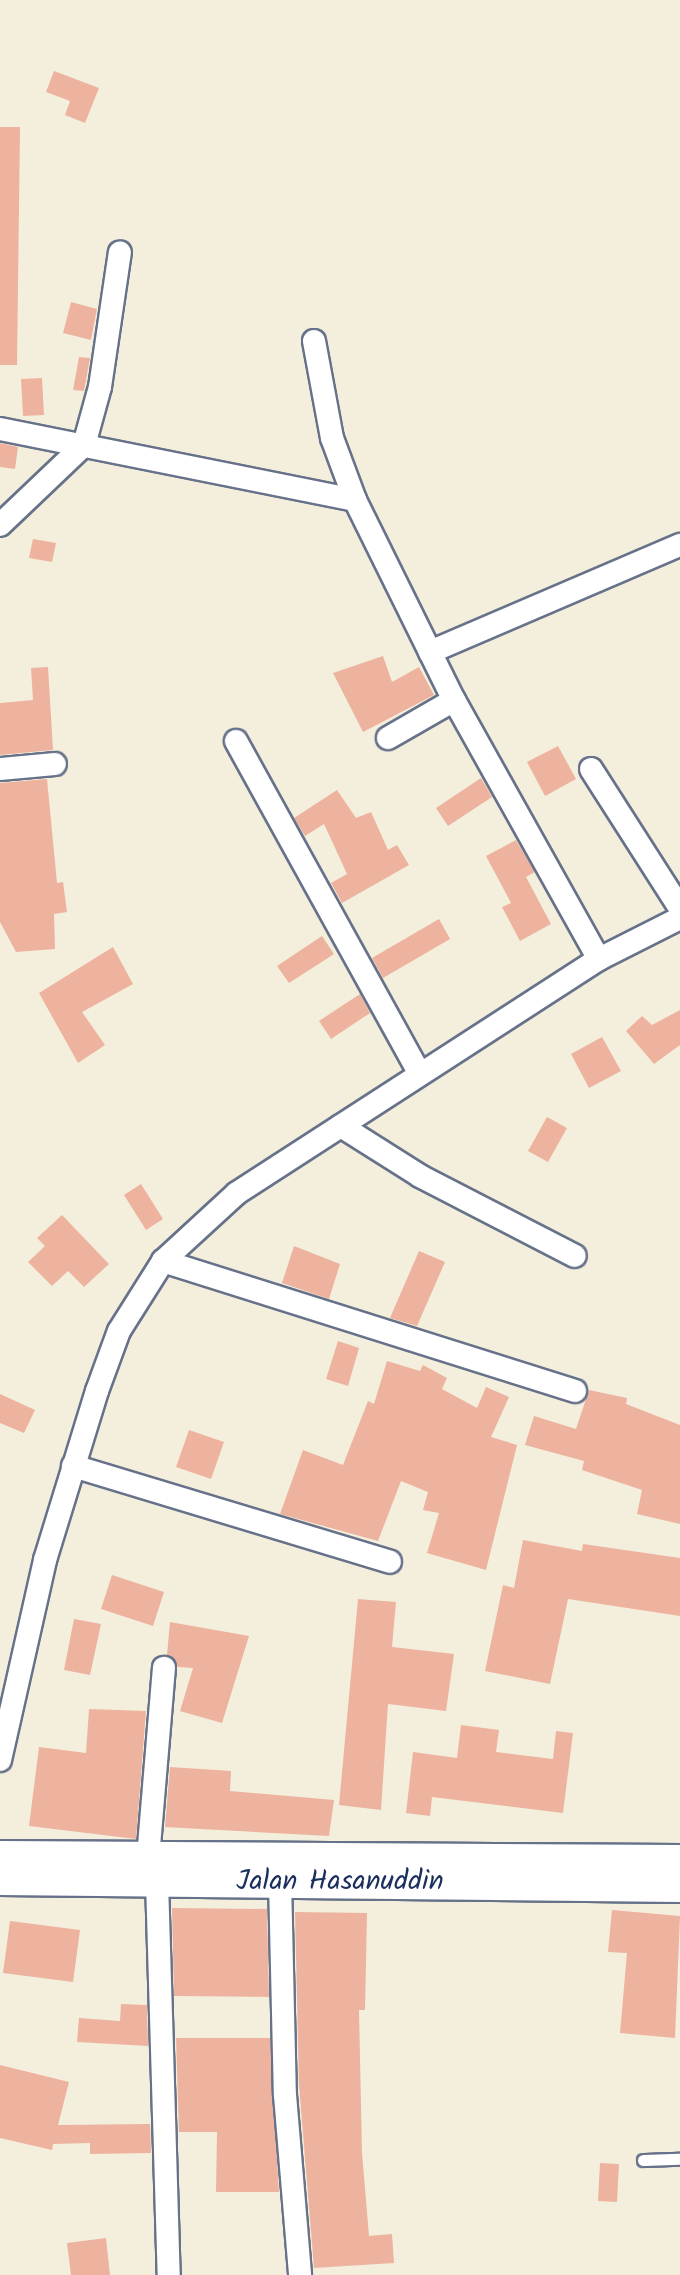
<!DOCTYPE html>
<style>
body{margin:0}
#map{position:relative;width:680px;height:2275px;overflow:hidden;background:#f3efdc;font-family:Kalam,sans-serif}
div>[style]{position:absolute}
.building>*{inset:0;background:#edb39f}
.roads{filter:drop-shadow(2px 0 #67728a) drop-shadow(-2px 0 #67728a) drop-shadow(0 2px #67728a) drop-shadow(0 -2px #67728a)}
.lane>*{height:11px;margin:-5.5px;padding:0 5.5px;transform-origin:5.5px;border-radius:5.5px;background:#fff}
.street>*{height:22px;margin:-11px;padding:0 11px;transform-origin:11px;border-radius:11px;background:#fff}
.secondary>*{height:32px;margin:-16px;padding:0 16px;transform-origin:16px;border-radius:16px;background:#fff}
span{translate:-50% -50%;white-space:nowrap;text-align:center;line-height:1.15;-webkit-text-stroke:6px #fff;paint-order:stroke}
.street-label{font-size:28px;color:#1b2f5e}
</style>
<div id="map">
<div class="building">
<i style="clip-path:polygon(54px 71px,99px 88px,85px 123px,65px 115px,70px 101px,46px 92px)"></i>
<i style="clip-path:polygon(0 127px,20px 127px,17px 365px,0 365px)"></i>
<i style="clip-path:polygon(71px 302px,97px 309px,91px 340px,63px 333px)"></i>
<i style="clip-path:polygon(79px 357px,90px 358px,84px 391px,73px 390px)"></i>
<i style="clip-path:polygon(42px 378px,44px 415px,23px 416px,21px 379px)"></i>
<i style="clip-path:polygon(0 443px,18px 447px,15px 469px,0 467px)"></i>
<i style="clip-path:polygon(33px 539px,56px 543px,52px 562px,29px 558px)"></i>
<i style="clip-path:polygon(383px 656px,392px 682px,419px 667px,434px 695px,363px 732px,333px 673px)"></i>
<i style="clip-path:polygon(48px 667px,53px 750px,0 755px,0 703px,33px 700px,31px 668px)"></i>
<i style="clip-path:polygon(558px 746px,576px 779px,545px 796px,527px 762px)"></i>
<i style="clip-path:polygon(481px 778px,492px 797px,448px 826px,436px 808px)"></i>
<i style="clip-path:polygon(47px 779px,57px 883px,63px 882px,67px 912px,54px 914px,55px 949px,16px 952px,0 922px,0 783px)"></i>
<i style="clip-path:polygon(337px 790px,356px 818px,371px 812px,388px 850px,397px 845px,409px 865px,342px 903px,331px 883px,347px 874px,324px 824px,305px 836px,294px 818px)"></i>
<i style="clip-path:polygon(516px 840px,535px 872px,526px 877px,551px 924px,520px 941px,502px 907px,511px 903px,486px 856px)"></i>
<i style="clip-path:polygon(439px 919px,450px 939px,383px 978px,372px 958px)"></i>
<i style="clip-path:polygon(322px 936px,334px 954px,289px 983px,277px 966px)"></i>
<i style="clip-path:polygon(113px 947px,133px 984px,82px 1012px,105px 1045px,78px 1063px,39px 993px)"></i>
<i style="clip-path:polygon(360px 994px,370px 1013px,331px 1039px,319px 1021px)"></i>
<i style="clip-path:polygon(680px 1010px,680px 1045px,654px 1064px,626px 1031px,642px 1016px,652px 1025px)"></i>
<i style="clip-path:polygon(602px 1037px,621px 1071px,589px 1088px,571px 1054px)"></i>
<i style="clip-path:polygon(547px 1117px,567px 1128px,548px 1162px,528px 1151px)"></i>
<i style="clip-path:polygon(141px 1184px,163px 1219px,146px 1230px,124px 1195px)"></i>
<i style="clip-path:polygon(62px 1215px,109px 1264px,84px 1287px,68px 1271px,52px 1286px,28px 1262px,45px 1246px,37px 1238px)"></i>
<i style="clip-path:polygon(294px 1246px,340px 1264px,329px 1299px,282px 1283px)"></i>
<i style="clip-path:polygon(419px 1251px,445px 1262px,417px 1326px,390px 1318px)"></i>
<i style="clip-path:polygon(338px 1341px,359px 1348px,348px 1386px,326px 1379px)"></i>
<i style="clip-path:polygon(387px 1361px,420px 1371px,423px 1365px,447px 1378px,442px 1389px,477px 1408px,486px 1387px,509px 1397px,491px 1437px,517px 1445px,486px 1570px,427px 1553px,439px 1513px,423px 1510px,428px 1492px,401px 1481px,378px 1541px,280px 1514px,303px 1450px,343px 1465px,368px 1401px,374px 1404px)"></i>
<i style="clip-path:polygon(589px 1390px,627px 1398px,626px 1404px,680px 1425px,680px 1524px,637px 1514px,642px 1490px,582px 1470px,584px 1461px,525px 1445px,534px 1416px,576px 1429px)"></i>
<i style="clip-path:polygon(0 1394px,35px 1410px,24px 1433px,0 1423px)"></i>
<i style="clip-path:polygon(189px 1430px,224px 1442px,211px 1479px,176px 1467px)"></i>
<i style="clip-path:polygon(523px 1540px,582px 1551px,583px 1544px,680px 1558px,680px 1616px,568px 1599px,550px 1684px,485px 1671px,503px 1585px,514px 1588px)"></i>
<i style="clip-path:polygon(112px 1575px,164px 1592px,153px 1626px,101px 1609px)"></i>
<i style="clip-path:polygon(358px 1599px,396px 1602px,392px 1647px,454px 1654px,446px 1711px,388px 1704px,381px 1810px,339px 1805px)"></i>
<i style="clip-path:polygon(74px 1619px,101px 1624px,90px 1675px,64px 1670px)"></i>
<i style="clip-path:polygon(170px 1622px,249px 1636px,222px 1723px,180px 1711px,193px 1668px,178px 1667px,167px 1655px)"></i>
<i style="clip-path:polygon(89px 1709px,146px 1711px,136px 1839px,29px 1826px,39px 1747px,86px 1753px)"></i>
<i style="clip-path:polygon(461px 1725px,499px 1730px,496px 1752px,553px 1759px,556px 1731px,573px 1733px,563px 1813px,432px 1797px,430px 1816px,406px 1813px,413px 1752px,457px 1758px)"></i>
<i style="clip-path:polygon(170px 1767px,231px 1771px,230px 1791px,334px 1800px,329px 1836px,165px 1827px)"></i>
<i style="clip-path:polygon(172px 1908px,267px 1909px,269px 1997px,174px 1996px)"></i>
<i style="clip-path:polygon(612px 1910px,680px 1916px,675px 2038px,620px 2033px,627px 1953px,608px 1952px)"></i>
<i style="clip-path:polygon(295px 1912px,367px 1913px,365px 2010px,359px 2010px,362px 2153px,369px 2236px,392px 2234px,394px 2263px,314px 2268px,299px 2085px)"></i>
<i style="clip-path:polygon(10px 1921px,80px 1930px,73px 1982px,3px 1973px)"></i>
<i style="clip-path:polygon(121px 2004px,147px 2005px,148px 2046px,77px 2042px,79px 2018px,120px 2021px)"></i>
<i style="clip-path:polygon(176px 2038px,270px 2038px,279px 2192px,216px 2192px,217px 2132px,179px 2132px)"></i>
<i style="clip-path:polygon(0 2065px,69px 2082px,58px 2125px,150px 2124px,151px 2153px,90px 2154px,90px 2143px,53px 2144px,52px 2150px,0 2138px)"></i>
<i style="clip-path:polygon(600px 2163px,619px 2164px,617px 2202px,598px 2201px)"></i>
<i style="clip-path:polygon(106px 2238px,110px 2275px,71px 2275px,67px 2243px)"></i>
</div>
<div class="roads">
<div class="lane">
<i style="left:643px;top:2160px;width:37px;rotate:-2deg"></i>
</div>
<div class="street">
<i style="left:314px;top:341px;width:99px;rotate:79.5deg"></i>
<i style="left:332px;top:438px;width:66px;rotate:69.6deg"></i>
<i style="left:355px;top:500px;width:223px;rotate:63.7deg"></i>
<i style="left:454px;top:700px;width:297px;rotate:60.8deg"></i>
<i style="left:0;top:429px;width:362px;rotate:11.3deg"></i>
<i style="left:0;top:525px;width:116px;rotate:-43.6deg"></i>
<i style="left:84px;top:445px;width:60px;rotate:-74.6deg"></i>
<i style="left:100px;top:387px;width:136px;rotate:-81.6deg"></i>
<i style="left:430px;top:652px;width:272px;rotate:-23.2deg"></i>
<i style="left:388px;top:738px;width:76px;rotate:-29.9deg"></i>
<i style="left:236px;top:741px;width:380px;rotate:61.1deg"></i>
<i style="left:0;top:769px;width:55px;rotate:-5.2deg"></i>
<i style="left:591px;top:769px;width:165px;rotate:57.4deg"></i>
<i style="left:341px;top:1126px;width:93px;rotate:32.3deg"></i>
<i style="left:420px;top:1176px;width:174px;rotate:27.3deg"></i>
<i style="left:163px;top:1261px;width:432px;rotate:17.5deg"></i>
<i style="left:73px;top:1466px;width:331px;rotate:16.8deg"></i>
<i style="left:0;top:1760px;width:205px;rotate:-77.3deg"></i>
<i style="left:45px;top:1560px;width:177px;rotate:-72.9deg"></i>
<i style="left:97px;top:1391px;width:64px;rotate:-69.9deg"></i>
<i style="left:119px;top:1331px;width:83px;rotate:-57.8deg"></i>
<i style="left:163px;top:1261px;width:100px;rotate:-42.6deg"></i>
<i style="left:237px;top:1193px;width:431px;rotate:-32.9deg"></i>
<i style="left:599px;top:959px;width:91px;rotate:-26.8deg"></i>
<i style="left:148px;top:1858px;width:191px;rotate:-85.2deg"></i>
<i style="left:280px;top:1880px;width:215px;rotate:88.7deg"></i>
<i style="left:285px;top:2095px;width:181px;rotate:85.2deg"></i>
<i style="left:157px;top:1881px;width:394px;rotate:88.3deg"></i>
</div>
<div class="secondary">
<i style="left:0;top:1857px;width:680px;rotate:0.34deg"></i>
<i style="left:0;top:1879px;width:680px;rotate:0.59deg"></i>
</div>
</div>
<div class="street-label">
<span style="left:340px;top:1882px">Jalan Hasanuddin</span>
</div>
</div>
